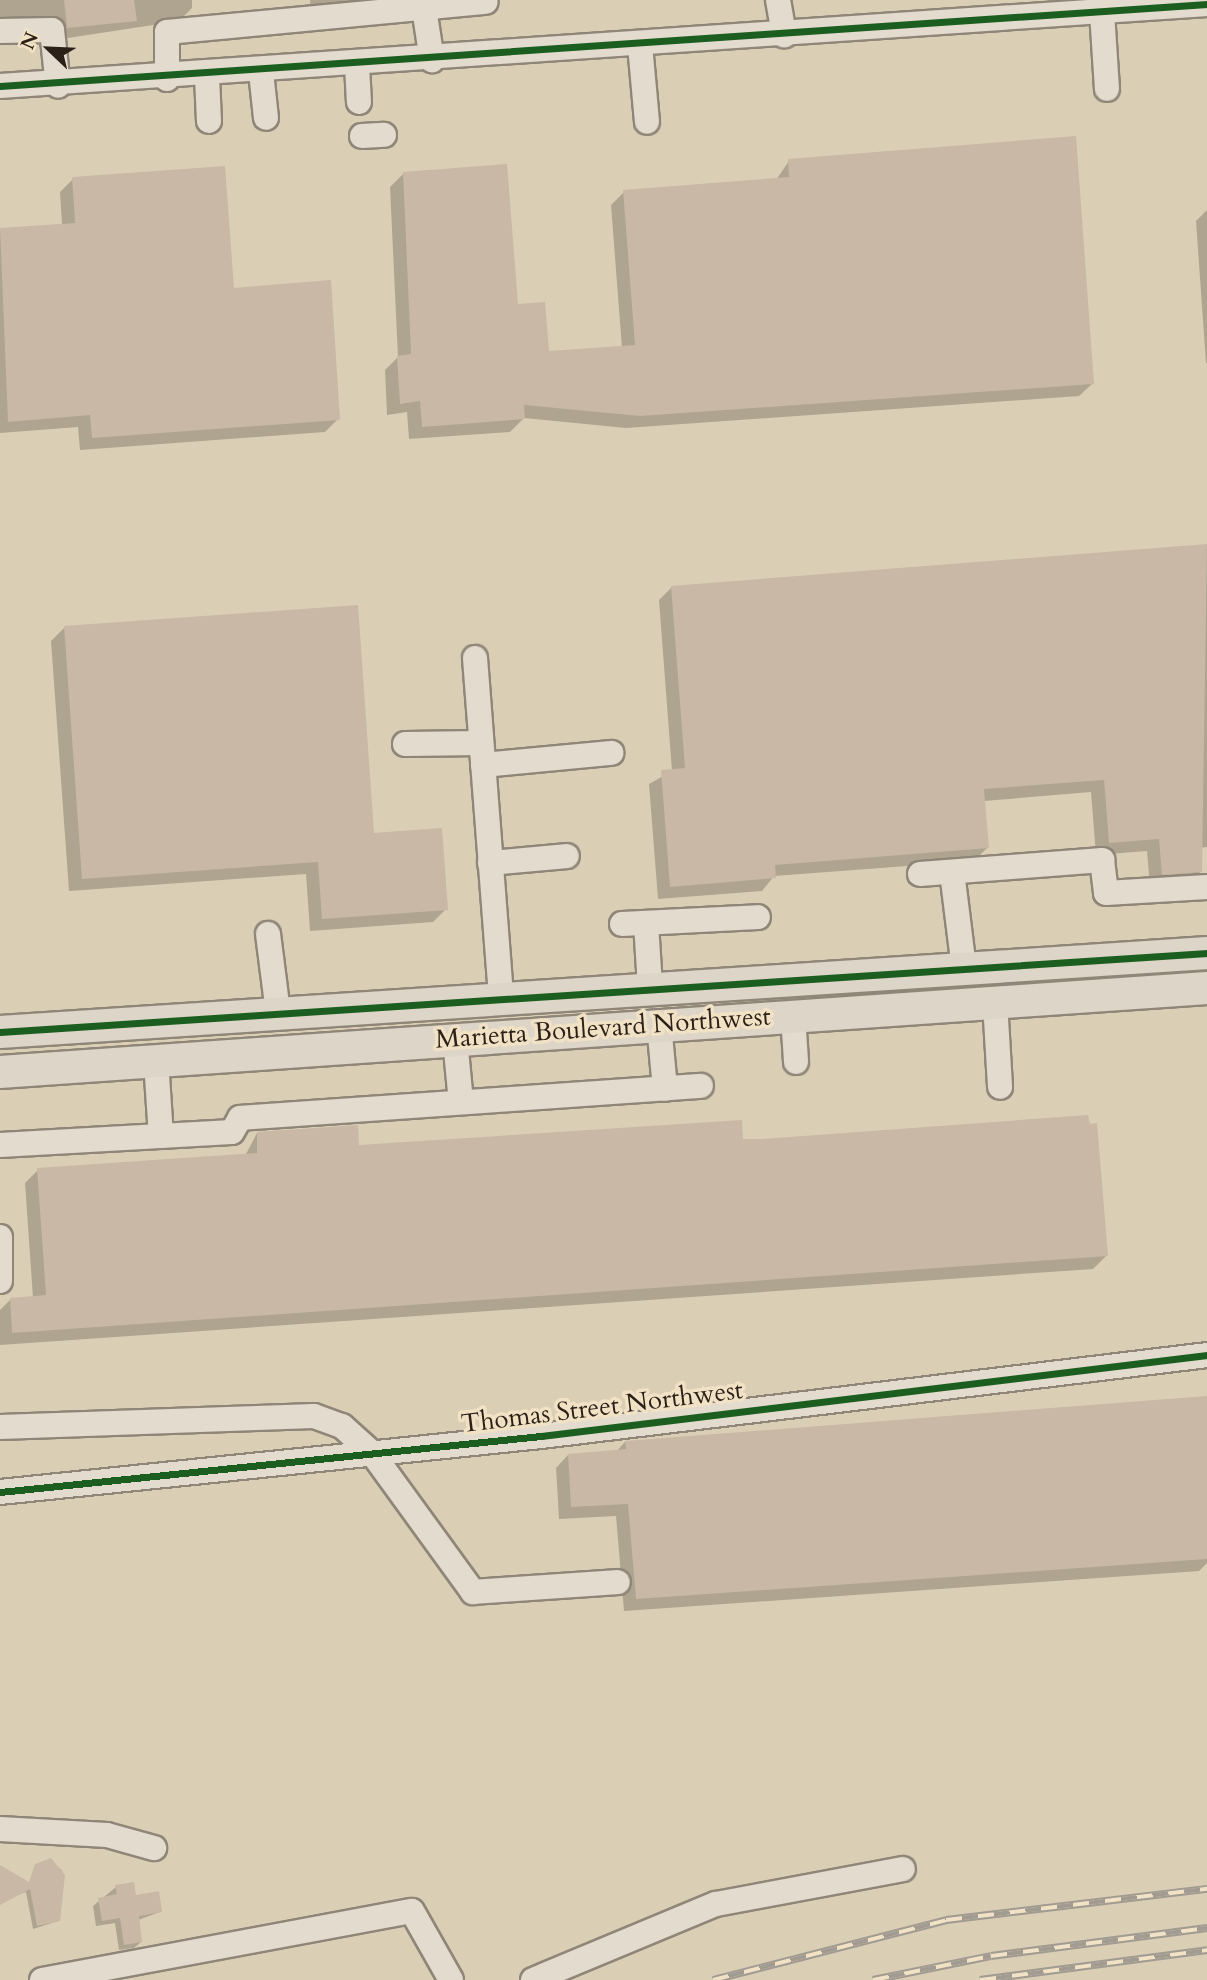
<!DOCTYPE html>
<style>
body{margin:0}
#map{position:relative;width:1207px;height:1980px;overflow:hidden;background:#daceb5;font-family:Cardo,serif}
div>[style]{position:absolute}
.shadow>*{inset:0;background:#0003}
.building>*{inset:0;background:#c8b8a5}
.roads{filter:drop-shadow(2px 0 #8f8678) drop-shadow(-2px 0 #8f8678) drop-shadow(0 2px #8f8678) drop-shadow(0 -2px #8f8678)}
.minor>*{height:24px;margin:-12px;padding:0 12px;transform-origin:12px;border-radius:12px;background:#e2dbce}
.major>*{height:32px;margin:-16px;padding:0 16px;transform-origin:16px;border-radius:16px;background:#ddd5c7}
.rail>*{height:8px;margin-top:-4px;transform-origin:0;background:repeating-linear-gradient(90deg,#f1e2c5 0 16px,#a19b91 0 32px);box-sizing:border-box;border-block:2px solid #a19b91}
.cycleway>*{height:7px;margin:-3.5px;padding:0 3.5px;transform-origin:3.5px;border-radius:3.5px;background:#1b5e20}
span{translate:-50% -50%;white-space:nowrap;text-align:center;line-height:1.15;-webkit-text-stroke:7px #f1e2c5;paint-order:stroke}
.street-label{font-size:26px;color:#2c2118}
.north{position:absolute;left:14px;top:14px;width:70px;height:70px;-webkit-text-stroke:5px #f1e2c5;paint-order:stroke;rotate:293deg;font-size:19px;font-weight:700;line-height:28px;text-align:center;color:#2c2118}
.north::after{content:'';display:block;margin:auto;width:24px;height:32px;background:#2c2118;clip-path:polygon(50% 0,100% 100%,50% 72%,0 100%)}
</style>
<div id="map">
<div class="shadow">
<i style="clip-path:polygon(0 0,192px 0,192px 8px,179px 21px,55px 40px,0 24px)"></i>
<i style="clip-path:polygon(310px 0,435px 0,311px 13px)"></i>
<i style="clip-path:polygon(789px 161px,1092px 384px,1079px 396px,626px 428px,524px 418px,510px 432px,409px 439px,407px 412px,387px 415px,385px 370px,398px 357px,390px 187px,403px 174px,516px 306px,548px 353px,622px 348px,611px 205px,624px 192px,776px 180px)"></i>
<i style="clip-path:polygon(73px 179px,232px 290px,338px 419px,325px 432px,80px 450px,78px 427px,0 433px,0 230px,62px 225px,60px 192px)"></i>
<i style="clip-path:polygon(1207px 210px,1207px 363px,1206px 363px,1196px 221px)"></i>
<i style="clip-path:polygon(1207px 545px,1207px 847px,1199px 848px,1200px 872px,1188px 885px,1150px 887px,1147px 851px,1096px 855px,1091px 792px,984px 801px,987px 848px,974px 861px,774px 876px,762px 891px,658px 899px,649px 784px,672px 771px,659px 600px,672px 587px)"></i>
<i style="clip-path:polygon(64px 628px,372px 835px,446px 909px,433px 922px,310px 931px,306px 874px,69px 891px,51px 641px)"></i>
<i style="clip-path:polygon(257px 1133px,357px 1146px,742px 1141px,1106px 1256px,1093px 1269px,0 1345px,0 1310px,11px 1299px,33px 1298px,25px 1183px,38px 1170px,245px 1156px)"></i>
<i style="clip-path:polygon(1207px 1399px,1207px 1563px,1199px 1571px,624px 1611px,616px 1516px,559px 1519px,556px 1468px,568px 1455px,616px 1452px,625px 1442px)"></i>
<i style="clip-path:polygon(43px 1861px,62px 1870px,58px 1921px,33px 1929px,26px 1892px,0 1901px,0 1872px,28px 1884px)"></i>
<i style="clip-path:polygon(116px 1887px,160px 1912px,138px 1920px,141px 1942px,134px 1948px,119px 1950px,115px 1923px,96px 1926px,93px 1906px)"></i>
</div>
<div class="building">
<i style="clip-path:polygon(64px 0,134px 0,137px 21px,67px 28px)"></i>
<i style="clip-path:polygon(1076px 136px,1094px 384px,640px 416px,524px 405px,525px 419px,422px 427px,420px 401px,400px 404px,397px 356px,411px 354px,403px 172px,507px 164px,518px 304px,545px 302px,549px 351px,635px 345px,623px 190px,789px 177px,788px 159px)"></i>
<i style="clip-path:polygon(225px 166px,234px 288px,331px 280px,340px 420px,92px 438px,90px 415px,8px 422px,0 228px,75px 223px,72px 177px)"></i>
<i style="clip-path:polygon(1207px 544px,1202px 872px,1162px 875px,1159px 839px,1109px 843px,1104px 780px,984px 789px,989px 848px,775px 865px,776px 878px,670px 887px,661px 770px,685px 768px,671px 586px)"></i>
<i style="clip-path:polygon(358px 605px,374px 833px,442px 828px,448px 910px,322px 919px,318px 862px,82px 879px,64px 626px)"></i>
<i style="clip-path:polygon(1088px 1115px,1090px 1124px,1097px 1123px,1108px 1256px,12px 1333px,10px 1298px,46px 1295px,37px 1168px,257px 1153px,257px 1132px,358px 1125px,359px 1145px,742px 1120px,743px 1139px,763px 1139px)"></i>
<i style="clip-path:polygon(1207px 1396px,1207px 1559px,636px 1599px,628px 1504px,571px 1507px,568px 1454px,626px 1449px,625px 1441px)"></i>
<i style="clip-path:polygon(51px 1858px,65px 1875px,60px 1921px,37px 1926px,30px 1889px,0 1905px,0 1865px,29px 1882px,35px 1864px)"></i>
<i style="clip-path:polygon(134px 1882px,136px 1895px,159px 1891px,162px 1912px,139px 1916px,142px 1942px,124px 1945px,120px 1918px,102px 1921px,98px 1898px,117px 1894px,115px 1885px)"></i>
</div>
<div class="roads">
<div class="minor">
<i style="left:778px;top:0;width:36px;rotate:80deg"></i>
<i style="left:424px;top:8px;width:53px;rotate:81.3deg"></i>
<i style="left:1102px;top:12px;width:77px;rotate:86.3deg"></i>
<i style="left:0;top:31px;width:52px;rotate:-1.1deg"></i>
<i style="left:52px;top:30px;width:56px;rotate:83.9deg"></i>
<i style="left:640px;top:45px;width:77px;rotate:84.8deg"></i>
<i style="left:357px;top:65px;width:37px;rotate:87deg"></i>
<i style="left:261px;top:72px;width:46px;rotate:83.8deg"></i>
<i style="left:207px;top:76px;width:45px;rotate:87.5deg"></i>
<i style="left:167px;top:79px;width:47px;rotate:-90deg"></i>
<i style="left:167px;top:32px;width:320px;rotate:-5.4deg"></i>
<i style="left:0;top:86px;width:1210px;rotate:-3.89deg"></i>
<i style="left:362px;top:136px;width:22px;rotate:-3deg"></i>
<i style="left:475px;top:658px;width:340px;rotate:85.6deg"></i>
<i style="left:405px;top:744px;width:76px;rotate:-0.8deg"></i>
<i style="left:483px;top:765px;width:129px;rotate:-5.4deg"></i>
<i style="left:490px;top:863px;width:77px;rotate:-5.2deg"></i>
<i style="left:952px;top:872px;width:97px;rotate:82.9deg"></i>
<i style="left:920px;top:874px;width:183px;rotate:-4.4deg"></i>
<i style="left:1102px;top:860px;width:33px;rotate:83deg"></i>
<i style="left:1106px;top:893px;width:101px;rotate:-3.4deg"></i>
<i style="left:646px;top:923px;width:64px;rotate:86.4deg"></i>
<i style="left:622px;top:924px;width:136px;rotate:-2.9deg"></i>
<i style="left:268px;top:934px;width:79px;rotate:82.7deg"></i>
<i style="left:995px;top:1002px;width:85px;rotate:86.6deg"></i>
<i style="left:793px;top:1015px;width:47px;rotate:86.3deg"></i>
<i style="left:659px;top:1024px;width:65px;rotate:84.7deg"></i>
<i style="left:455px;top:1039px;width:63px;rotate:84.6deg"></i>
<i style="left:156px;top:1061px;width:75px;rotate:86.2deg"></i>
<i style="left:0;top:1145px;width:232px;rotate:-3.2deg"></i>
<i style="left:232px;top:1132px;width:16px;rotate:-60deg"></i>
<i style="left:240px;top:1118px;width:462px;rotate:-4deg"></i>
<i style="left:0;top:1237px;width:44px;rotate:90deg"></i>
<i style="left:0;top:1427px;width:314px;rotate:-2deg"></i>
<i style="left:314px;top:1416px;width:30px;rotate:20deg"></i>
<i style="left:342px;top:1426px;width:40px;rotate:42deg"></i>
<i style="left:372px;top:1453px;width:172px;rotate:54deg"></i>
<i style="left:473px;top:1592px;width:145px;rotate:-3.9deg"></i>
<i style="left:0;top:1492px;width:544px;rotate:-5.91deg"></i>
<i style="left:541px;top:1436px;width:671px;rotate:-6.93deg"></i>
<i style="left:0;top:1829px;width:107px;rotate:3.2deg"></i>
<i style="left:107px;top:1835px;width:49px;rotate:15.5deg"></i>
<i style="left:42px;top:1980px;width:376px;rotate:-10.6deg"></i>
<i style="left:412px;top:1911px;width:79px;rotate:60.5deg"></i>
<i style="left:533px;top:1980px;width:198px;rotate:-22.6deg"></i>
<i style="left:716px;top:1904px;width:190px;rotate:-10.6deg"></i>
</div>
<div class="major">
<i style="left:0;top:1032px;width:1210px;rotate:-3.74deg"></i>
<i style="left:0;top:1072px;width:1210px;rotate:-3.98deg"></i>
</div>
</div>
<div class="rail">
<i style="left:713px;top:1980px;width:241px;rotate:-14.4deg"></i>
<i style="left:946px;top:1920px;width:263px;rotate:-6.8deg"></i>
<i style="left:873px;top:1980px;width:120px;rotate:-11.5deg"></i>
<i style="left:991px;top:1956px;width:218px;rotate:-7.4deg"></i>
<i style="left:980px;top:1980px;width:229px;rotate:-7.5deg"></i>
</div>
<div class="cycleway">
<i style="left:0;top:86px;width:1210px;rotate:-3.89deg"></i>
<i style="left:0;top:1032px;width:1210px;rotate:-3.74deg"></i>
<i style="left:0;top:1492px;width:544px;rotate:-5.91deg"></i>
<i style="left:541px;top:1436px;width:671px;rotate:-6.93deg"></i>
</div>
<div class="street-label">
<span style="left:603px;top:1028px;rotate:-4deg">Marietta Boulevard Northwest</span>
<span style="left:602px;top:1407px;rotate:-7deg">Thomas Street Northwest</span>
</div>
<div class="north">N</div>
</div>
